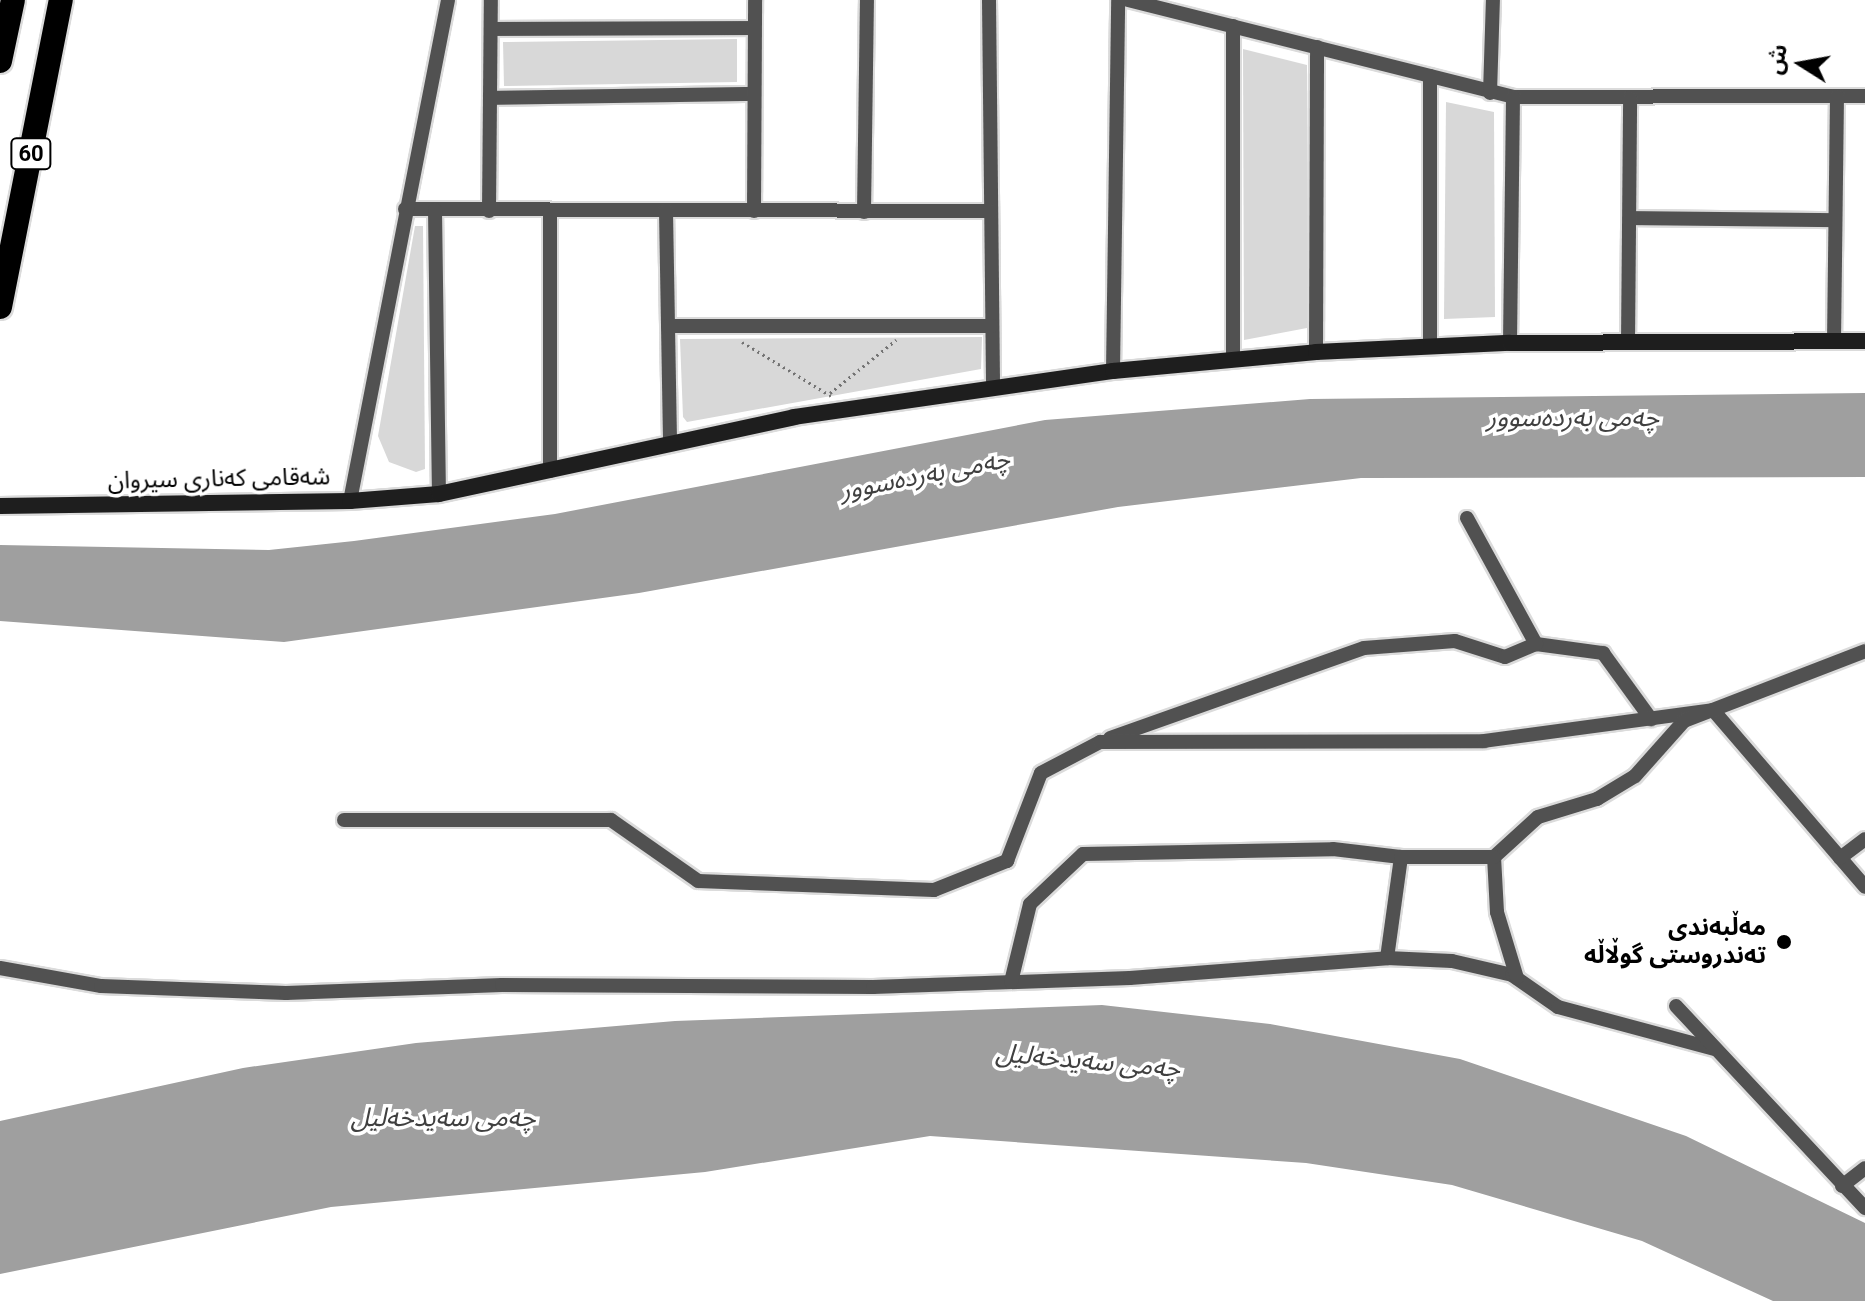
<!DOCTYPE html>
<meta charset="utf-8">
<style>
body{margin:0}
#map{position:relative;width:1865px;height:1301px;overflow:hidden;background:#fff;font-family:Roboto,"Noto Sans Arabic",sans-serif}
div>[style]{position:absolute}
.green>*{inset:0;background:#d8d8d8}
.water>*{inset:0;background:#9f9f9f}
.path>*{height:3px;margin-top:-1.5px;transform-origin:0;background:repeating-linear-gradient(90deg,#737373 0 2px,transparent 0 6px)}
.roads{filter:drop-shadow(2px 0 #dbdbdb) drop-shadow(-2px 0 #dbdbdb) drop-shadow(0 2px #dbdbdb) drop-shadow(0 -2px #dbdbdb)}
.street>*{height:14px;margin:-7px;padding:0 7px;transform-origin:7px;border-radius:7px;background:#515151}
.secondary>*{height:16px;margin:-8px;padding:0 8px;transform-origin:8px;border-radius:8px;background:#1e1e1e}
.highway>*{height:24px;margin:-12px;padding:0 12px;transform-origin:12px;border-radius:12px;background:#000}
.dots>*{width:22px;height:22px;translate:-50% -50%;box-sizing:border-box;border:4px solid #fff;border-radius:50%}
span{translate:-50% -50%;white-space:nowrap;text-align:center;line-height:1.15;-webkit-text-stroke:7px #fff;paint-order:stroke}
.shield-label span{padding:2px 6px;background:#fff;border:2px solid;border-radius:6px;-webkit-text-stroke-width:0}
.shield-label{font-size:22px;color:#000;font-weight:700}
.street-label{font-size:24px;color:#000}
.poi-label{font-size:24px;color:#000;font-weight:700}
.right{translate:-100% -50%;text-align:right}
.water-label{font-size:26px;color:#404040;font-style:italic}
.north{position:absolute;left:1761px;top:24px;width:80px;height:80px;-webkit-text-stroke:6px #fff;paint-order:stroke;rotate:281deg;font-size:22px;font-weight:700;line-height:32px;text-align:center;color:#000}
.north::after{content:'';display:block;margin:auto;width:28px;height:36px;background:#000;clip-path:polygon(50% 0,100% 100%,50% 72%,0 100%)}
</style>
<div id="map">
<div class="green">
<i style="clip-path:polygon(737px 39px,737px 82px,504px 86px,503px 42px)"></i>
<i style="clip-path:polygon(1243px 49px,1307px 65px,1307px 328px,1244px 340px)"></i>
<i style="clip-path:polygon(1446px 102px,1494px 112px,1495px 317px,1444px 319px)"></i>
<i style="clip-path:polygon(415px 226px,423px 226px,425px 469px,416px 472px,389px 462px,378px 436px)"></i>
<i style="clip-path:polygon(982px 337px,981px 369px,687px 422px,683px 417px,680px 339px)"></i>
</div>
<div class="water">
<i style="clip-path:polygon(1865px 393px,1865px 477px,1361px 478px,1118px 507px,639px 593px,284px 642px,0 621px,0 545px,269px 550px,354px 541px,555px 514px,1045px 420px,1310px 399px)"></i>
<i style="clip-path:polygon(1102px 1005px,1270px 1024px,1460px 1059px,1686px 1136px,1865px 1223px,1865px 1301px,1773px 1301px,1642px 1241px,1452px 1185px,1306px 1163px,930px 1136px,705px 1172px,331px 1207px,0 1274px,0 1121px,243px 1068px,416px 1043px,675px 1021px)"></i>
</div>
<div class="path">
<i style="left:742px;top:342px;width:104px;rotate:31.2deg"></i>
<i style="left:830px;top:393px;width:85px;rotate:-38.8deg"></i>
</div>
<div class="roads">
<div class="street">
<i style="left:989px;top:0;width:388px;rotate:89.4deg"></i>
<i style="left:1128px;top:0;width:397px;rotate:14.1deg"></i>
<i style="left:1513px;top:97px;width:352px;rotate:-0.2deg"></i>
<i style="left:491px;top:29px;width:263px;rotate:-0.2deg"></i>
<i style="left:1490px;top:93px;width:93px;rotate:-88.2deg"></i>
<i style="left:490px;top:98px;width:264px;rotate:-0.9deg"></i>
<i style="left:405px;top:209px;width:586px;rotate:0.2deg"></i>
<i style="left:435px;top:210px;width:284px;rotate:89.2deg"></i>
<i style="left:489px;top:211px;width:211px;rotate:-89.5deg"></i>
<i style="left:550px;top:211px;width:260px;rotate:90deg"></i>
<i style="left:666px;top:211px;width:233px;rotate:89deg"></i>
<i style="left:754px;top:211px;width:211px;rotate:-89.7deg"></i>
<i style="left:864px;top:212px;width:212px;rotate:-89.2deg"></i>
<i style="left:1630px;top:218px;width:205px;rotate:0.6deg"></i>
<i style="left:668px;top:326px;width:324px"></i>
<i style="left:1628px;top:342px;width:244px;rotate:-89.5deg"></i>
<i style="left:1834px;top:342px;width:246px;rotate:-89.3deg"></i>
<i style="left:1510px;top:343px;width:246px;rotate:-89.3deg"></i>
<i style="left:1430px;top:345px;width:269px;rotate:-90deg"></i>
<i style="left:1316px;top:352px;width:305px;rotate:-89.8deg"></i>
<i style="left:1233px;top:360px;width:334px;rotate:-90deg"></i>
<i style="left:1113px;top:371px;width:371px;rotate:-89.2deg"></i>
<i style="left:350px;top:501px;width:510px;rotate:-78.93deg"></i>
<i style="left:1467px;top:518px;width:144px;rotate:61.3deg"></i>
<i style="left:1536px;top:644px;width:68px;rotate:7.7deg"></i>
<i style="left:1603px;top:653px;width:82px;rotate:54deg"></i>
<i style="left:1110px;top:738px;width:269px;rotate:-19.5deg"></i>
<i style="left:1364px;top:648px;width:91px;rotate:-4.4deg"></i>
<i style="left:1455px;top:641px;width:52px;rotate:17.7deg"></i>
<i style="left:1505px;top:657px;width:34px;rotate:-23deg"></i>
<i style="left:344px;top:820px;width:267px"></i>
<i style="left:611px;top:820px;width:106px;rotate:35deg"></i>
<i style="left:698px;top:881px;width:236px;rotate:2.2deg"></i>
<i style="left:934px;top:890px;width:79px;rotate:-21.7deg"></i>
<i style="left:1007px;top:861px;width:94px;rotate:-68.9deg"></i>
<i style="left:1041px;top:773px;width:67px;rotate:-27.7deg"></i>
<i style="left:1100px;top:742px;width:384px;rotate:-0.1deg"></i>
<i style="left:1484px;top:741px;width:231px;rotate:-7.7deg"></i>
<i style="left:1713px;top:710px;width:233px;rotate:49.3deg"></i>
<i style="left:1840px;top:858px;width:31px;rotate:-37deg"></i>
<i style="left:1387px;top:958px;width:102px;rotate:-82.1deg"></i>
<i style="left:0;top:968px;width:103px;rotate:10.1deg"></i>
<i style="left:101px;top:986px;width:185px;rotate:2.2deg"></i>
<i style="left:286px;top:993px;width:216px;rotate:-2.1deg"></i>
<i style="left:502px;top:985px;width:371px;rotate:0.3deg"></i>
<i style="left:873px;top:987px;width:257px;rotate:-2deg"></i>
<i style="left:1130px;top:978px;width:258px;rotate:-4.4deg"></i>
<i style="left:1387px;top:958px;width:65px;rotate:2.6deg"></i>
<i style="left:1452px;top:961px;width:62px;rotate:13.1deg"></i>
<i style="left:1512px;top:975px;width:56px;rotate:34.8deg"></i>
<i style="left:1558px;top:1007px;width:163px;rotate:15deg"></i>
<i style="left:1517px;top:978px;width:69px;rotate:-106.9deg"></i>
<i style="left:1497px;top:912px;width:55px;rotate:-93.1deg"></i>
<i style="left:1494px;top:857px;width:59px;rotate:-42.3deg"></i>
<i style="left:1538px;top:817px;width:62px;rotate:-17deg"></i>
<i style="left:1597px;top:799px;width:44px;rotate:-31.2deg"></i>
<i style="left:1635px;top:776px;width:74px;rotate:-48.3deg"></i>
<i style="left:1684px;top:721px;width:194px;rotate:-21.1deg"></i>
<i style="left:1011px;top:982px;width:80px;rotate:-76.3deg"></i>
<i style="left:1030px;top:904px;width:73px;rotate:-43.3deg"></i>
<i style="left:1083px;top:854px;width:250px;rotate:-1.1deg"></i>
<i style="left:1333px;top:849px;width:68px;rotate:6.7deg"></i>
<i style="left:1401px;top:857px;width:93px"></i>
<i style="left:1676px;top:1006px;width:277px;rotate:46.9deg"></i>
<i style="left:1842px;top:1186px;width:29px;rotate:-38deg"></i>
</div>
<div class="secondary">
<i style="left:0;top:506px;width:350px;rotate:-0.8deg"></i>
<i style="left:350px;top:501px;width:89px;rotate:-4.5deg"></i>
<i style="left:439px;top:494px;width:363px;rotate:-12.2deg"></i>
<i style="left:794px;top:417px;width:322px;rotate:-8.2deg"></i>
<i style="left:1113px;top:371px;width:204px;rotate:-5.3deg"></i>
<i style="left:1316px;top:352px;width:194px;rotate:-2.7deg"></i>
<i style="left:1510px;top:343px;width:355px;rotate:-0.3deg"></i>
</div>
<div class="highway">
<i style="left:0;top:61px;width:62px;rotate:-78deg"></i>
<i style="left:0;top:307px;width:313px;rotate:-78.8deg"></i>
</div>
</div>
<div class="dots">
<i style="left:1784px;top:942px;background:#000"></i>
</div>
<div class="shield-label">
<span style="left:31px;top:154px">60</span>
</div>
<div class="street-label">
<span style="left:219px;top:479px;rotate:-1deg">شەقامی کەناری سیروان</span>
</div>
<div class="poi-label">
<span class="right" style="left:1766px;top:942px">مەڵبەندی<br>تەندروستی گوڵاڵە</span>
</div>
<div class="water-label">
<span style="left:1573px;top:418px">چەمی بەردەسوور</span>
<span style="left:925px;top:475px;rotate:-11deg">چەمی بەردەسوور</span>
<span style="left:1088px;top:1061px;rotate:5deg">چەمی سەیدخەلیل</span>
<span style="left:443px;top:1118px">چەمی سەیدخەلیل</span>
</div>
<div class="north">ش</div>
</div>
